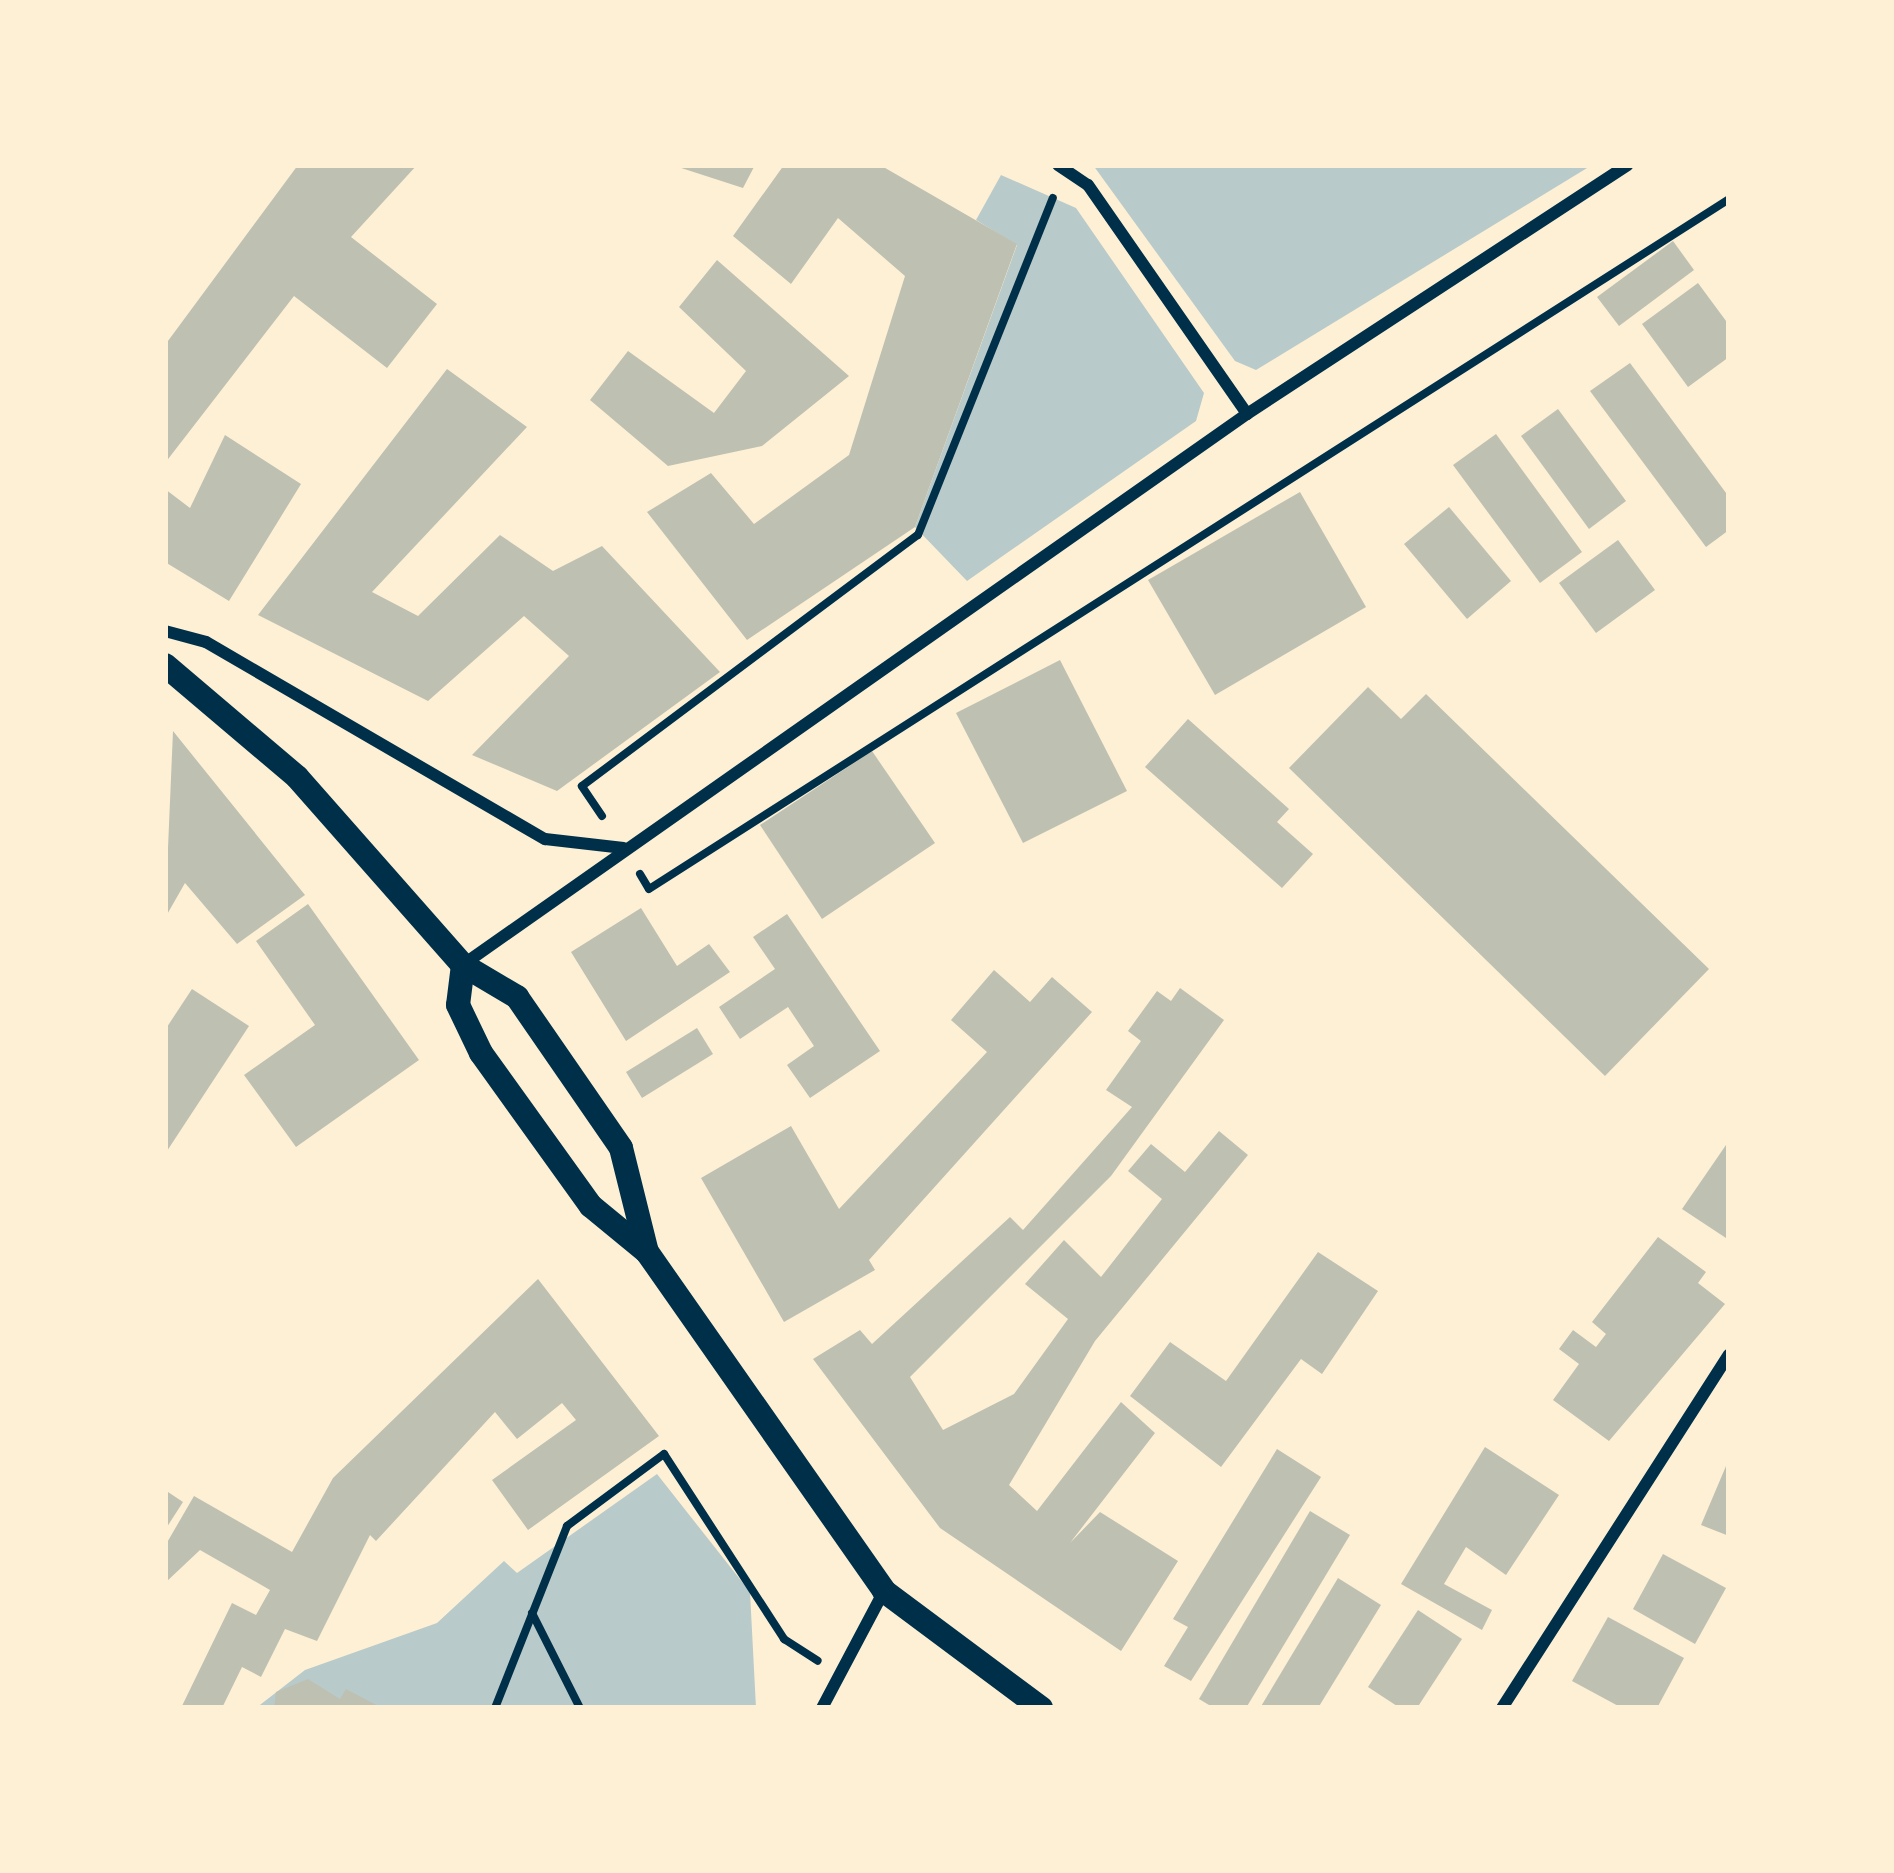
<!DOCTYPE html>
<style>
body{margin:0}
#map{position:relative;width:1894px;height:1873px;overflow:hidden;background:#fdf0d5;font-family:Cabin,sans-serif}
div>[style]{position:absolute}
.green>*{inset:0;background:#b9caca}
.building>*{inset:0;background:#bec0b2}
.path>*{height:8px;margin:-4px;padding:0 4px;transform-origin:4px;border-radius:4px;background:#003049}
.minor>*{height:12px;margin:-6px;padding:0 6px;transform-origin:6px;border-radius:6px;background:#003049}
.secondary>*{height:24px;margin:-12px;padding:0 12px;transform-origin:12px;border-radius:12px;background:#003049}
span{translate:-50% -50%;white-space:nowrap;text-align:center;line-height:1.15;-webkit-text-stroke:9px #fdf0d5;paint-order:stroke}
.frame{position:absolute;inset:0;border:168px solid #fdf0d5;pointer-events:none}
</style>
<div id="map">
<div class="green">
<i style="clip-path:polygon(1093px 165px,1592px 165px,1256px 370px,1235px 361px)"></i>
<i style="clip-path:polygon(1001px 175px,1076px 208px,1204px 393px,1196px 421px,967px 581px,915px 527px,1017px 245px,976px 220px)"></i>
<i style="clip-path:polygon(657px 1474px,750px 1592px,756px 1708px,256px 1708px,305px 1670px,437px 1623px,504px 1561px,517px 1573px)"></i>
</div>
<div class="building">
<i style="clip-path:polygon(298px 165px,417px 165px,351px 237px,437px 304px,387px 368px,294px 296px,165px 463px,165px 345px)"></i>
<i style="clip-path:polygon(672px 165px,755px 165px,743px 188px)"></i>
<i style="clip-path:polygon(784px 165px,880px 165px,1017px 244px,915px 527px,747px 640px,647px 512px,711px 473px,754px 524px,849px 455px,905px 276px,838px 218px,791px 284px,733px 236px)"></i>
<i style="clip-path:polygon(1673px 241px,1694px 270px,1619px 326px,1597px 297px)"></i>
<i style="clip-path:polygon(717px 260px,849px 376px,762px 446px,668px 466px,590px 400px,628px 351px,714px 413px,746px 371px,679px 307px)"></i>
<i style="clip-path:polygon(1698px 283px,1729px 325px,1729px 357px,1688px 387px,1642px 324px)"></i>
<i style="clip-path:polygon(1630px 363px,1729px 497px,1729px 530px,1706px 547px,1590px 391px)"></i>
<i style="clip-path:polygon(447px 369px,527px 427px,372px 592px,418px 616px,500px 535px,553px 571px,602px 546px,720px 672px,557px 791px,472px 755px,569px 656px,524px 616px,428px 701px,258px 615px)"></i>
<i style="clip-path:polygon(1558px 409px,1626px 501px,1589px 529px,1521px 436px)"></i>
<i style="clip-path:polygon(1496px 434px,1582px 552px,1540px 583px,1453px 465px)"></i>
<i style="clip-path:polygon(225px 435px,301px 484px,229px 601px,165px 562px,165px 489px,190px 508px)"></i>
<i style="clip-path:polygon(1300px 492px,1366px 607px,1215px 695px,1148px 580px)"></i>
<i style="clip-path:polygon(1449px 507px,1511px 581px,1467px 619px,1404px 544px)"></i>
<i style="clip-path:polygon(1618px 540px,1655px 590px,1596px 633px,1559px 583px)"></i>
<i style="clip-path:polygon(1060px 660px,1127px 791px,1023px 843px,956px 713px)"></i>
<i style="clip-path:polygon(1368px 687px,1401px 719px,1426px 694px,1709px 969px,1605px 1076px,1289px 768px)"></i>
<i style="clip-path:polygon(1188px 719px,1289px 809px,1277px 822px,1313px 854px,1282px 888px,1145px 767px)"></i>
<i style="clip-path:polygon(173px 731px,305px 895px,237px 944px,185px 883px,165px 918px)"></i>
<i style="clip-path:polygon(872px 751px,935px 843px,822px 919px,760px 825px)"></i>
<i style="clip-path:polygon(308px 904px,419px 1060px,296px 1147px,244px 1075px,315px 1025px,256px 941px)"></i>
<i style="clip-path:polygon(641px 908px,677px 966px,709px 944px,730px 972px,626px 1041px,571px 952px)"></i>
<i style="clip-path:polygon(787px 914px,880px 1051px,810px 1098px,787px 1065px,814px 1046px,788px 1007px,740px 1039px,719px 1007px,775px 969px,753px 937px)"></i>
<i style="clip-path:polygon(994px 970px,1030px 1002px,1052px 977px,1092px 1012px,869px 1260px,875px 1270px,784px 1322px,701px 1178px,791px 1126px,839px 1209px,987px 1052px,951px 1020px)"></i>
<i style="clip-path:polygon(1180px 988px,1224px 1020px,1111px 1176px,910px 1377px,943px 1430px,1014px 1394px,1068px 1319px,1025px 1284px,1064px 1240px,1101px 1277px,1162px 1199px,1128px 1171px,1151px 1144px,1185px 1172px,1219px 1131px,1248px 1155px,1095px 1341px,1009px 1485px,1037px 1511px,1121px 1402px,1155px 1433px,1070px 1543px,1100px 1512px,1178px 1561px,1121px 1651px,940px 1528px,813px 1359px,860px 1330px,872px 1344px,1010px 1217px,1023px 1230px,1132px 1107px,1106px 1090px,1141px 1041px,1128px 1031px,1157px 991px,1171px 1001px)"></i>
<i style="clip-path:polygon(192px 989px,249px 1026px,165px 1154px,165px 1030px)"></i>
<i style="clip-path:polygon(697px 1028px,713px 1054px,642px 1098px,626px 1072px)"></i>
<i style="clip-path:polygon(1726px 1145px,1729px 1147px,1729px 1240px,1682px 1209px)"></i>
<i style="clip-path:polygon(1658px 1237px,1706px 1272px,1698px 1283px,1725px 1304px,1609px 1441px,1553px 1400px,1579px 1364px,1559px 1349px,1573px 1330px,1596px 1347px,1606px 1334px,1592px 1322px)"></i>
<i style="clip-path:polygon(1318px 1252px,1378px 1291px,1322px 1374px,1301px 1359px,1221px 1467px,1130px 1396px,1170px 1342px,1226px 1381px)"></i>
<i style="clip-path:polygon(538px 1279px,659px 1436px,528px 1530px,492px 1480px,576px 1420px,562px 1403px,517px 1439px,495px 1412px,376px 1541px,370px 1535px,317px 1641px,285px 1629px,261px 1677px,242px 1667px,222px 1708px,181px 1708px,232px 1603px,256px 1615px,270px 1590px,200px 1550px,165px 1583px,165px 1546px,194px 1496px,292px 1552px,333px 1478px)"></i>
<i style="clip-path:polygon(1485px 1447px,1559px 1495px,1506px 1575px,1466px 1547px,1444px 1584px,1492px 1610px,1482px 1630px,1401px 1584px)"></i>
<i style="clip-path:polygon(1277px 1449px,1321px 1477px,1191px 1681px,1164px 1666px,1188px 1627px,1173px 1619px)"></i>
<i style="clip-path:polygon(1729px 1459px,1729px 1536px,1701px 1525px)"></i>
<i style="clip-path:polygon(165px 1490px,183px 1502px,165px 1530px)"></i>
<i style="clip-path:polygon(1310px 1511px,1350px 1535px,1246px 1708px,1214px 1708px,1199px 1699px)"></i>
<i style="clip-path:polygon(1663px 1554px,1726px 1588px,1695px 1644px,1633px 1609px)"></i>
<i style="clip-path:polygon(1338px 1578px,1381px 1605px,1318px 1708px,1260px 1708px)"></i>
<i style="clip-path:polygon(1418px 1610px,1462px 1639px,1417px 1708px,1400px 1708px,1368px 1687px)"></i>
<i style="clip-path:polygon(1608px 1617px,1684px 1658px,1657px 1708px,1622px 1708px,1572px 1681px)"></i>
<i style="clip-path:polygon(308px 1679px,340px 1699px,346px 1689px,382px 1708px,274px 1708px,276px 1692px)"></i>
</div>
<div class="path">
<i style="left:602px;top:816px;width:36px;rotate:-124deg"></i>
<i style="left:582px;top:786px;width:419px;rotate:-36.8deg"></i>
<i style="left:918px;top:535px;width:363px;rotate:-68.2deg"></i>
<i style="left:640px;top:874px;width:17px;rotate:59deg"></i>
<i style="left:649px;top:889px;width:1282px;rotate:-32.57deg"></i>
<i style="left:532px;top:1613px;width:106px;rotate:63.2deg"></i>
<i style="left:495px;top:1708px;width:196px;rotate:-68.4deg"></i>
<i style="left:567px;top:1526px;width:121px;rotate:-36.6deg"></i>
<i style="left:664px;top:1454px;width:221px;rotate:57deg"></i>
<i style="left:784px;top:1639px;width:40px;rotate:32.9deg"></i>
</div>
<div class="minor">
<i style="left:1058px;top:165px;width:36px;rotate:34deg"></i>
<i style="left:1088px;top:185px;width:279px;rotate:55.2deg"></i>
<i style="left:165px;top:631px;width:42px;rotate:15deg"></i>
<i style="left:206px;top:642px;width:392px;rotate:30.2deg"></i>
<i style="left:545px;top:839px;width:79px;rotate:6.6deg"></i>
<i style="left:464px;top:964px;width:957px;rotate:-35.09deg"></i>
<i style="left:1247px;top:414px;width:455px;rotate:-33.2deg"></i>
<i style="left:822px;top:1708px;width:132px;rotate:-62.1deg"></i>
<i style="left:1502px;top:1708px;width:420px;rotate:-57.3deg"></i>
</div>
<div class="secondary">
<i style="left:165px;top:665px;width:173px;rotate:40.3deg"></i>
<i style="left:297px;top:777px;width:251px;rotate:48.6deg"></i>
<i style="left:463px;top:965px;width:63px;rotate:30.7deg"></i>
<i style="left:517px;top:997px;width:183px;rotate:55.4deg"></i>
<i style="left:621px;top:1148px;width:107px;rotate:76deg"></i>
<i style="left:463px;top:965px;width:40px;rotate:97.1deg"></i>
<i style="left:458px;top:1005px;width:53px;rotate:64.4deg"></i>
<i style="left:481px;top:1053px;width:188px;rotate:54.3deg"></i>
<i style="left:591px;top:1206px;width:72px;rotate:39.4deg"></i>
<i style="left:647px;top:1252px;width:414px;rotate:55deg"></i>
<i style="left:884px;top:1591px;width:196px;rotate:36.7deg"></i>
</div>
<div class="frame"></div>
</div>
